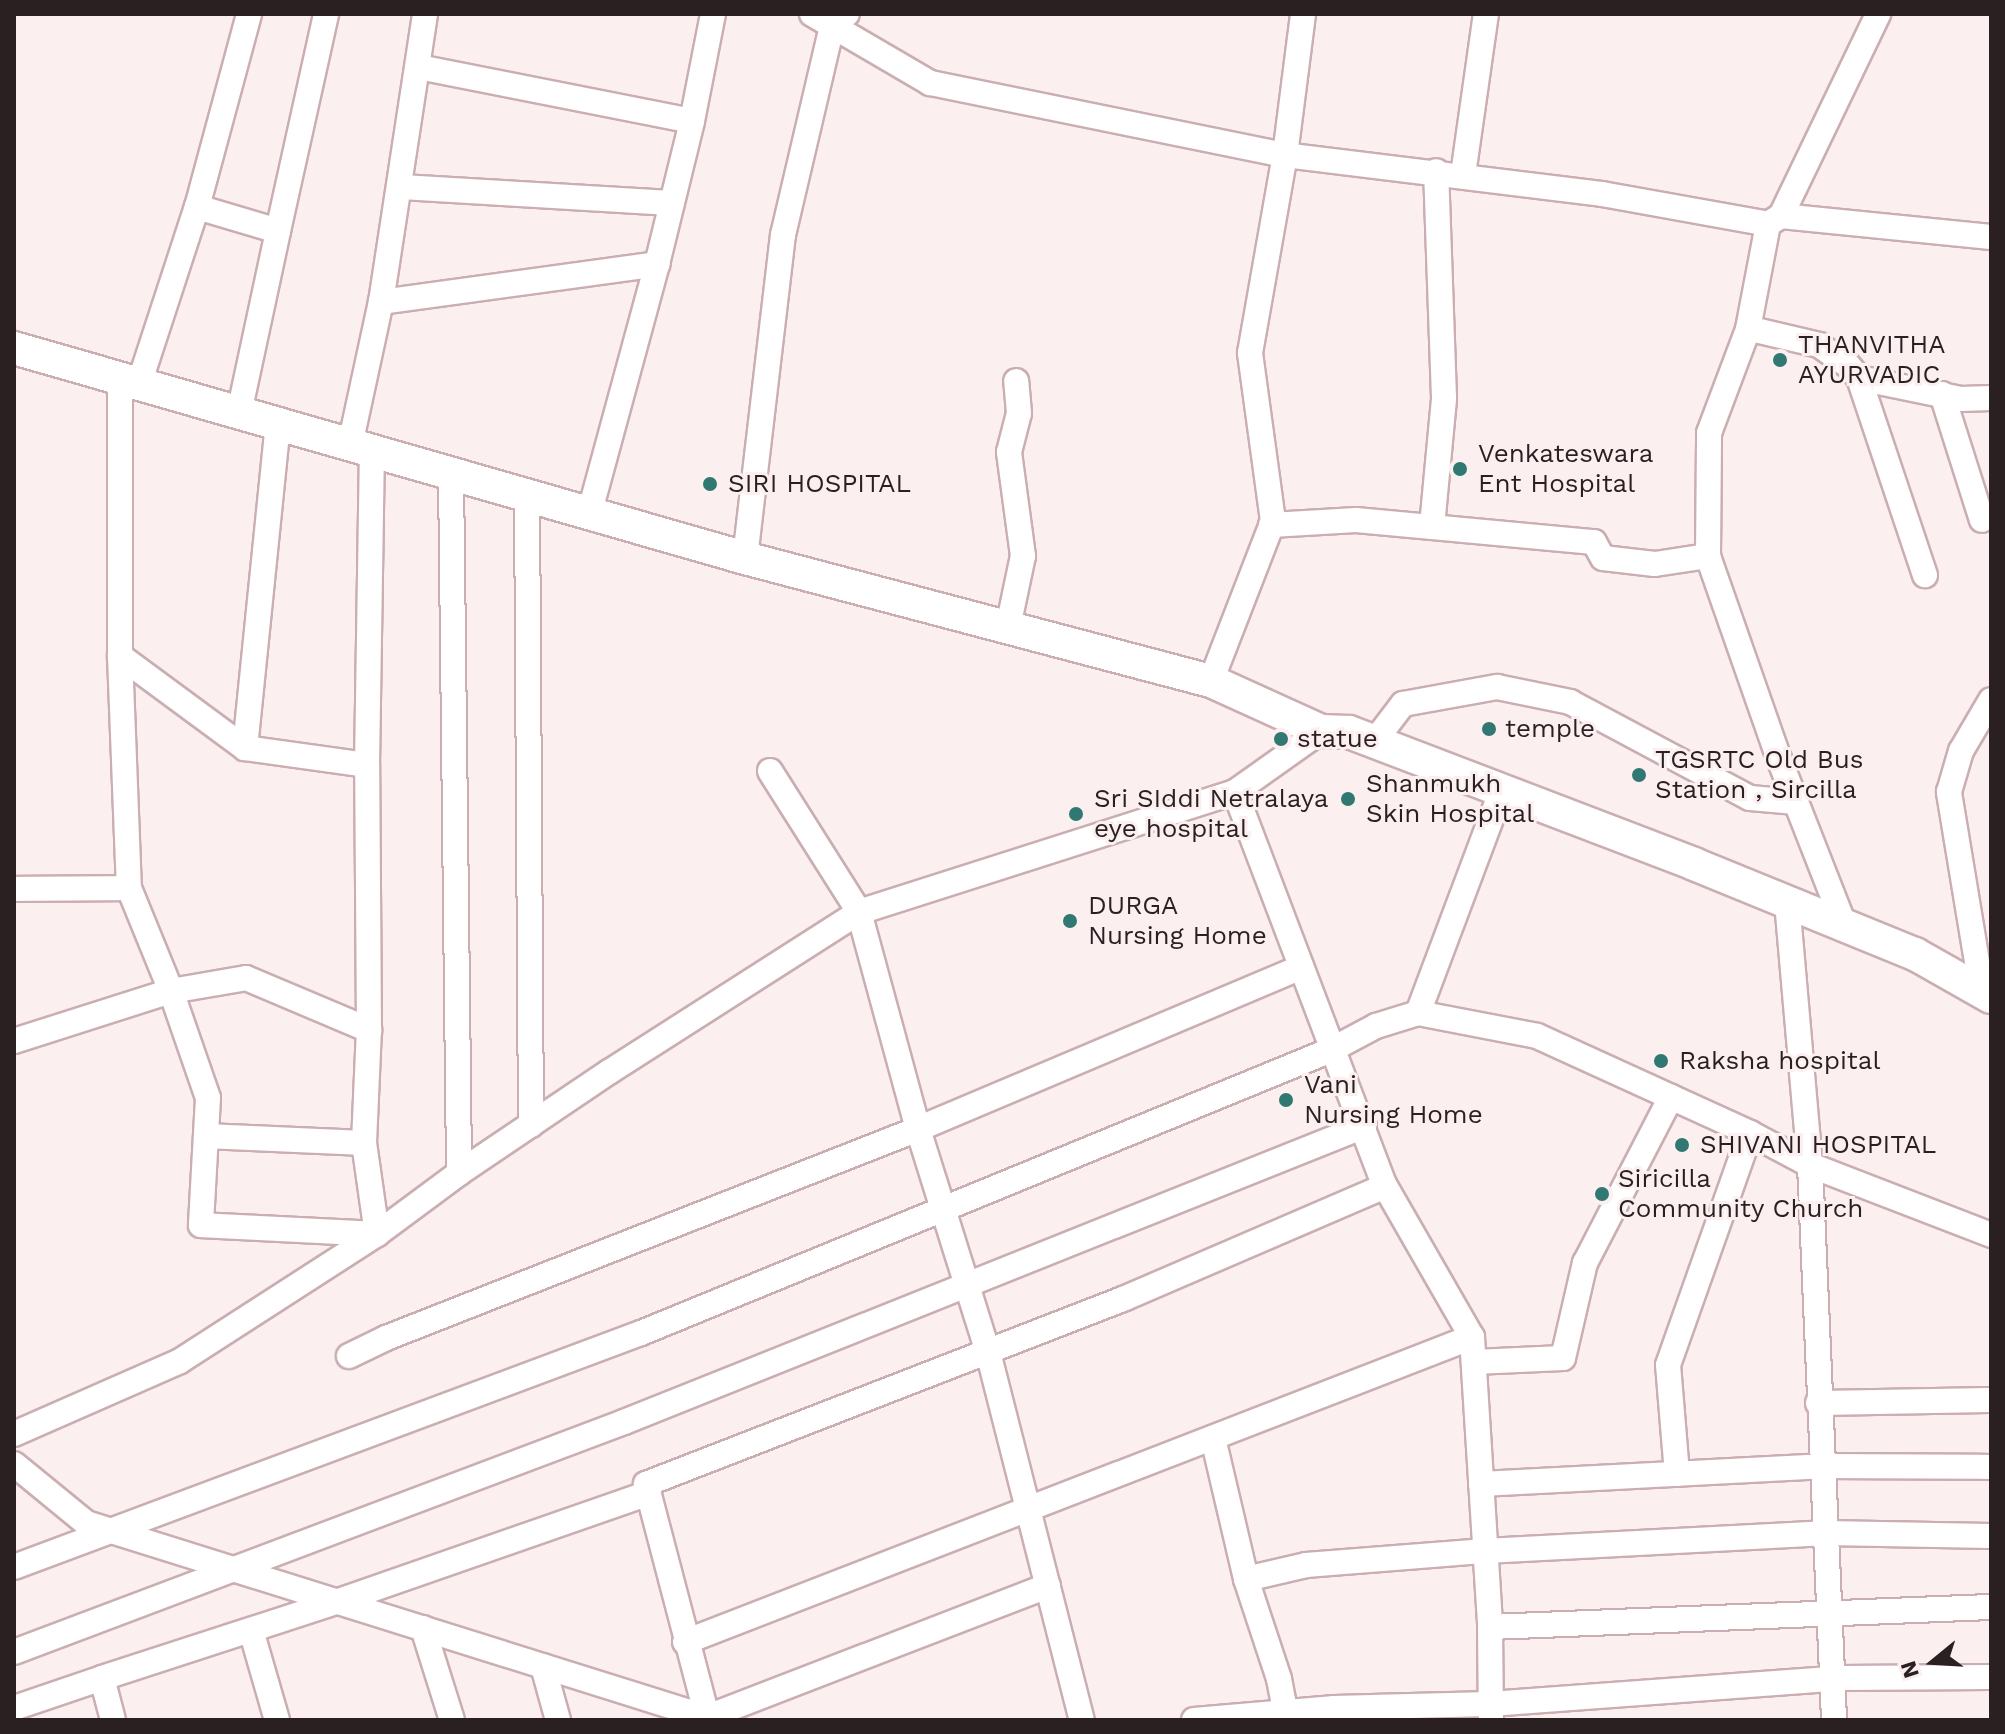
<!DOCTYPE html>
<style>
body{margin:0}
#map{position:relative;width:2005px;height:1734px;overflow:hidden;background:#fbeff0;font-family:"Work Sans",sans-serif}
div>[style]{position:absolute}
.roads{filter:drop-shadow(2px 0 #caaeb1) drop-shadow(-2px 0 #caaeb1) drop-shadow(0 2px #caaeb1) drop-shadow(0 -2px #caaeb1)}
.minor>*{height:24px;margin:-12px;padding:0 12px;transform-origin:12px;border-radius:12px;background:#fff}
.major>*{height:32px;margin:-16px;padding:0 16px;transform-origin:16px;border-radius:16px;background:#fff}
.dots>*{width:22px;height:22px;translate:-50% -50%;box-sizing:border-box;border:4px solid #fbeff0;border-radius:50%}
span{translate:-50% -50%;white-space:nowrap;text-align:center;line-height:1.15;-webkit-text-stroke:6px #fbeff0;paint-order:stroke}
.poi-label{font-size:26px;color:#2a1f21}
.left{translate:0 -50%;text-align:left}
.frame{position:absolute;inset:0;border:16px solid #2a1f21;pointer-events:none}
.north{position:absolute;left:1893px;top:1622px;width:80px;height:80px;-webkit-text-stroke:6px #fbeff0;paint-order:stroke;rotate:252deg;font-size:22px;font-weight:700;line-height:32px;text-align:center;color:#2a1f21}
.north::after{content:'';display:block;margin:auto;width:28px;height:36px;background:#2a1f21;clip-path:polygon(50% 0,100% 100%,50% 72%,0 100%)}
</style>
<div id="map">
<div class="roads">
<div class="minor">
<i style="left:812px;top:14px;width:137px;rotate:30.3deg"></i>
<i style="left:930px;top:83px;width:362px;rotate:11.5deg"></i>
<i style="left:1285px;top:155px;width:319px;rotate:7deg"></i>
<i style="left:1602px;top:194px;width:169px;rotate:10.2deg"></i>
<i style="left:419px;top:67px;width:278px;rotate:11.2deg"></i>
<i style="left:1463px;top:175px;width:163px;rotate:-81.9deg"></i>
<i style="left:401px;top:187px;width:271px;rotate:3.4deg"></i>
<i style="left:197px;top:207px;width:84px;rotate:16.5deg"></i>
<i style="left:278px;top:231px;width:222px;rotate:-77.5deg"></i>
<i style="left:1781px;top:216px;width:211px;rotate:5.7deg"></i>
<i style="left:381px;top:302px;width:279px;rotate:-7.8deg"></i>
<i style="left:1751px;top:329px;width:70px;rotate:13.2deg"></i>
<i style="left:1819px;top:345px;width:35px;rotate:35deg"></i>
<i style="left:1848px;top:365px;width:17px;rotate:50deg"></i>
<i style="left:1859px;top:378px;width:104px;rotate:11.6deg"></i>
<i style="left:1961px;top:399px;width:30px;rotate:-2deg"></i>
<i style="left:1859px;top:378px;width:208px;rotate:71.5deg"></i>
<i style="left:120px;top:379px;width:277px;rotate:90deg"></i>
<i style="left:120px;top:656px;width:232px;rotate:87.8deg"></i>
<i style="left:139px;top:384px;width:186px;rotate:-71.9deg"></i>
<i style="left:197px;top:207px;width:200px;rotate:-74.9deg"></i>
<i style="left:1942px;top:394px;width:132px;rotate:72.4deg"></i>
<i style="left:239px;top:413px;width:186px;rotate:-77.9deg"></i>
<i style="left:350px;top:445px;width:146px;rotate:-77.8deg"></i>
<i style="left:381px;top:302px;width:291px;rotate:-81.3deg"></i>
<i style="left:451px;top:474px;width:699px;rotate:89.34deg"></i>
<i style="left:527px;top:495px;width:630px;rotate:89.64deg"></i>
<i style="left:590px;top:511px;width:256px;rotate:-74.8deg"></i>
<i style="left:657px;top:264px;width:147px;rotate:-76.2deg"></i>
<i style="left:692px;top:121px;width:109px;rotate:-78.9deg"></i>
<i style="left:1271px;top:525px;width:85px;rotate:-3.4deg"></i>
<i style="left:1356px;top:520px;width:239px;rotate:5.3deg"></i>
<i style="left:1594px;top:542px;width:18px;rotate:61deg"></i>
<i style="left:1603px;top:558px;width:52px;rotate:6.6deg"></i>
<i style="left:1655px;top:564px;width:54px;rotate:-8.6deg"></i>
<i style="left:1432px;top:526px;width:129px;rotate:-84.6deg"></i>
<i style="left:1444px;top:398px;width:227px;rotate:-92deg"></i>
<i style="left:745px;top:558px;width:325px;rotate:-83.3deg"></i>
<i style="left:783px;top:235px;width:215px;rotate:-76.8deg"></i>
<i style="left:832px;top:26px;width:19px;rotate:-39deg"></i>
<i style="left:1008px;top:627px;width:73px;rotate:-78.1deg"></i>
<i style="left:1023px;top:556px;width:105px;rotate:-97.7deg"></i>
<i style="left:1009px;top:452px;width:40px;rotate:-75.6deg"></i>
<i style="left:1019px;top:413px;width:32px;rotate:-95deg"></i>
<i style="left:120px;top:656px;width:155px;rotate:36.4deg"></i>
<i style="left:245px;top:748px;width:123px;rotate:7.9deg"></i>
<i style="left:1211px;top:681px;width:172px;rotate:-68.8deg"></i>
<i style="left:1273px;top:521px;width:170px;rotate:-97.8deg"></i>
<i style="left:1250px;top:353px;width:201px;rotate:-80deg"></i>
<i style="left:1285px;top:155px;width:142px;rotate:-82.7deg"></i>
<i style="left:1321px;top:731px;width:105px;rotate:144.7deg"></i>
<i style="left:1235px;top:792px;width:422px;rotate:69.2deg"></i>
<i style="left:1385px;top:1186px;width:174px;rotate:60.1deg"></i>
<i style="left:1472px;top:1337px;width:291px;rotate:86.4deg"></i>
<i style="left:1490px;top:1627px;width:93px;rotate:89.4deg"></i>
<i style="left:1374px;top:742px;width:48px;rotate:-52.7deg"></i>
<i style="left:1403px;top:704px;width:96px;rotate:-10.3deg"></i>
<i style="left:1497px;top:687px;width:75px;rotate:11.6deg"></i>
<i style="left:1570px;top:702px;width:204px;rotate:28.1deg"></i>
<i style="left:1750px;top:798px;width:46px;rotate:5deg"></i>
<i style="left:245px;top:748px;width:326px;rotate:-84.2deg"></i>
<i style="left:770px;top:771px;width:167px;rotate:57.7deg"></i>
<i style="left:859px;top:912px;width:395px;rotate:-17.7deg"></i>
<i style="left:14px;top:889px;width:115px;rotate:-0.5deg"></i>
<i style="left:129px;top:888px;width:111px;rotate:67.8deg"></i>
<i style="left:171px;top:991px;width:113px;rotate:70.9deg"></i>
<i style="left:208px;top:1098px;width:127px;rotate:93.2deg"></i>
<i style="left:201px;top:1225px;width:176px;rotate:2.9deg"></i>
<i style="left:377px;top:1234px;width:92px;rotate:-98.1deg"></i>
<i style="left:364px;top:1143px;width:113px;rotate:-87.5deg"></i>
<i style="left:369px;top:1030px;width:265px;rotate:-90.4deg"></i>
<i style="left:367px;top:765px;width:313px;rotate:-89.1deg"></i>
<i style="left:1787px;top:902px;width:264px;rotate:85deg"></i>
<i style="left:1810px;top:1165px;width:556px;rotate:87.52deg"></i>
<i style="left:1845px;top:927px;width:180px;rotate:-111.4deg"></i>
<i style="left:1779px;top:759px;width:215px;rotate:-109.3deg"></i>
<i style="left:1708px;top:556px;width:123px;rotate:-89.5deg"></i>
<i style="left:1709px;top:433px;width:111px;rotate:-69.4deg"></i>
<i style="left:1748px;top:329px;width:107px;rotate:-79.2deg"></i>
<i style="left:1768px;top:224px;width:15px;rotate:-32deg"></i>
<i style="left:1781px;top:216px;width:224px;rotate:-64.3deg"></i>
<i style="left:1982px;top:992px;width:203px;rotate:-99.4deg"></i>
<i style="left:1949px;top:792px;width:43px;rotate:-73.7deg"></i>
<i style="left:1961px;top:751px;width:59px;rotate:-59.5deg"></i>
<i style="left:1418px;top:1013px;width:238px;rotate:-69.4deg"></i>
<i style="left:14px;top:1041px;width:165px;rotate:-17.7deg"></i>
<i style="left:171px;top:991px;width:76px;rotate:-9.8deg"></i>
<i style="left:246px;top:978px;width:134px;rotate:22.9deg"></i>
<i style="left:206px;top:1136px;width:158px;rotate:2.5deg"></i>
<i style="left:349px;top:1356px;width:41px;rotate:-25.9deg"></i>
<i style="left:386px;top:1338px;width:572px;rotate:-21.45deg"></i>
<i style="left:918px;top:1129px;width:416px;rotate:-22.9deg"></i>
<i style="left:1474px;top:1362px;width:89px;rotate:-2.6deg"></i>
<i style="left:1563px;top:1358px;width:98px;rotate:-77deg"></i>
<i style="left:1585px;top:1263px;width:187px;rotate:-62.6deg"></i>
<i style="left:1818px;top:1403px;width:173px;rotate:-1deg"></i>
<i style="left:14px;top:1434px;width:181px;rotate:-23.7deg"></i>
<i style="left:180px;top:1361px;width:234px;rotate:-32.8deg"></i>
<i style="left:377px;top:1234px;width:102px;rotate:-36.6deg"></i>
<i style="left:459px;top:1173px;width:181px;rotate:-34deg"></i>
<i style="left:609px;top:1072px;width:297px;rotate:-32.6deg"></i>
<i style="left:859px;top:912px;width:225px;rotate:74.8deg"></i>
<i style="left:918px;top:1129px;width:234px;rotate:72.6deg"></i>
<i style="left:988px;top:1352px;width:380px;rotate:75.7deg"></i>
<i style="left:1213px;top:1438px;width:145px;rotate:76.8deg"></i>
<i style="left:1246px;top:1579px;width:105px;rotate:71.7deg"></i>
<i style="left:1279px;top:1679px;width:42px;rotate:79deg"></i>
<i style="left:14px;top:1464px;width:93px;rotate:39.3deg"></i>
<i style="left:86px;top:1523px;width:659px;rotate:17.39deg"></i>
<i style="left:1677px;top:1474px;width:109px;rotate:-94.7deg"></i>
<i style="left:1668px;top:1365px;width:246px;rotate:-70.5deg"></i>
<i style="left:1750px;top:1133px;width:68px;rotate:28.1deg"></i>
<i style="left:1810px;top:1165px;width:194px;rotate:21.1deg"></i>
<i style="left:1481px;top:1484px;width:341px;rotate:-3deg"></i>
<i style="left:1822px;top:1466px;width:169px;rotate:0.3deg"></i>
<i style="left:14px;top:1567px;width:669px;rotate:-20.47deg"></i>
<i style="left:641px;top:1333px;width:746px;rotate:-22.3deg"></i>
<i style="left:1331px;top:1050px;width:51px;rotate:-28.1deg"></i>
<i style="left:1376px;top:1026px;width:44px;rotate:-17.2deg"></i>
<i style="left:1418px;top:1013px;width:121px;rotate:10.9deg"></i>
<i style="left:1537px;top:1036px;width:234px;rotate:24.5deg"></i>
<i style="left:1246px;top:1579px;width:62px;rotate:-13.1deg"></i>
<i style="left:1306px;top:1565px;width:180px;rotate:-4.5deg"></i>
<i style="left:1485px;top:1551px;width:340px;rotate:-3deg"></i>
<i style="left:1825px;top:1533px;width:166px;rotate:1deg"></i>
<i style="left:1490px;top:1627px;width:501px;rotate:-2.29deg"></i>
<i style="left:423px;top:1628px;width:96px;rotate:72.5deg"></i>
<i style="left:251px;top:1630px;width:94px;rotate:73.9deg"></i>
<i style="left:685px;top:1642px;width:844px;rotate:-21.18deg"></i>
<i style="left:14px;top:1652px;width:652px;rotate:-20.66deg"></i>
<i style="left:624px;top:1422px;width:797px;rotate:-21.8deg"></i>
<i style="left:543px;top:1666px;width:56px;rotate:74.5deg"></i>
<i style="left:14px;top:1708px;width:93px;rotate:-18.8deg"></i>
<i style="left:113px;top:1720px;width:43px;rotate:-104.7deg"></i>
<i style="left:102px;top:1678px;width:249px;rotate:-18deg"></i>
<i style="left:339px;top:1601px;width:328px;rotate:-19.2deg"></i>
<i style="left:700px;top:1720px;width:373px;rotate:-21.1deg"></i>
<i style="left:708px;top:1720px;width:244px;rotate:-104.7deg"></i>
<i style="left:646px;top:1484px;width:512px;rotate:-21.2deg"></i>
<i style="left:1123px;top:1299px;width:285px;rotate:-23.3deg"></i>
<i style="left:1194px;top:1720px;width:141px;rotate:-4.9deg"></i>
<i style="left:1334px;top:1708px;width:156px;rotate:-1.5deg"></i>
<i style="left:1490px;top:1704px;width:351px;rotate:-4.2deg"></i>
<i style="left:1840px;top:1678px;width:151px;rotate:-0.4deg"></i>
</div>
<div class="major">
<i style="left:14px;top:348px;width:761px;rotate:16.03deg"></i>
<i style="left:745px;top:558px;width:482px;rotate:14.8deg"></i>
<i style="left:1211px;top:681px;width:121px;rotate:24.4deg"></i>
<i style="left:1321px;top:731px;width:28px;rotate:2deg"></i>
<i style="left:1349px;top:732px;width:369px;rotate:20.9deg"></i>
<i style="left:1694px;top:864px;width:239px;rotate:22.2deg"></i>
<i style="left:1915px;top:954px;width:87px;rotate:29.5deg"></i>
</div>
</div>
<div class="dots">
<i style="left:1780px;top:360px;background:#307871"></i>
<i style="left:1460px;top:469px;background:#307871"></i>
<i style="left:710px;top:484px;background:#307871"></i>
<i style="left:1489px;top:729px;background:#307871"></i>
<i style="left:1281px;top:739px;background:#307871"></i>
<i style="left:1639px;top:775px;background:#307871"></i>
<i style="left:1348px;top:799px;background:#307871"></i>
<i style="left:1076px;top:814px;background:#307871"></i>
<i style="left:1070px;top:921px;background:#307871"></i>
<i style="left:1661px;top:1061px;background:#307871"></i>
<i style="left:1286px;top:1100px;background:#307871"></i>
<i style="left:1682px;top:1145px;background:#307871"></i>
<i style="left:1602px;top:1194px;background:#307871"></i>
</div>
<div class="poi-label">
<span class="left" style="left:1798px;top:360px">THANVITHA<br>AYURVADIC</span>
<span class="left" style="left:1478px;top:469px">Venkateswara<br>Ent Hospital</span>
<span class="left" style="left:728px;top:484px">SIRI HOSPITAL</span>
<span class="left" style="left:1505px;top:729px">temple</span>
<span class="left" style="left:1297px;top:739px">statue</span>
<span class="left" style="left:1655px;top:775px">TGSRTC Old Bus<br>Station , Sircilla</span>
<span class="left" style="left:1366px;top:799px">Shanmukh<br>Skin Hospital</span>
<span class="left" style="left:1094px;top:814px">Sri SIddi Netralaya<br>eye hospital</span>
<span class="left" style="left:1088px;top:921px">DURGA<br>Nursing Home</span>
<span class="left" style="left:1679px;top:1061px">Raksha hospital</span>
<span class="left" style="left:1304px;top:1100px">Vani<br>Nursing Home</span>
<span class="left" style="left:1700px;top:1145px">SHIVANI HOSPITAL</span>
<span class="left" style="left:1618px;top:1194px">Siricilla<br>Community Church</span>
</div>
<div class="frame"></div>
<div class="north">N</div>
</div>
